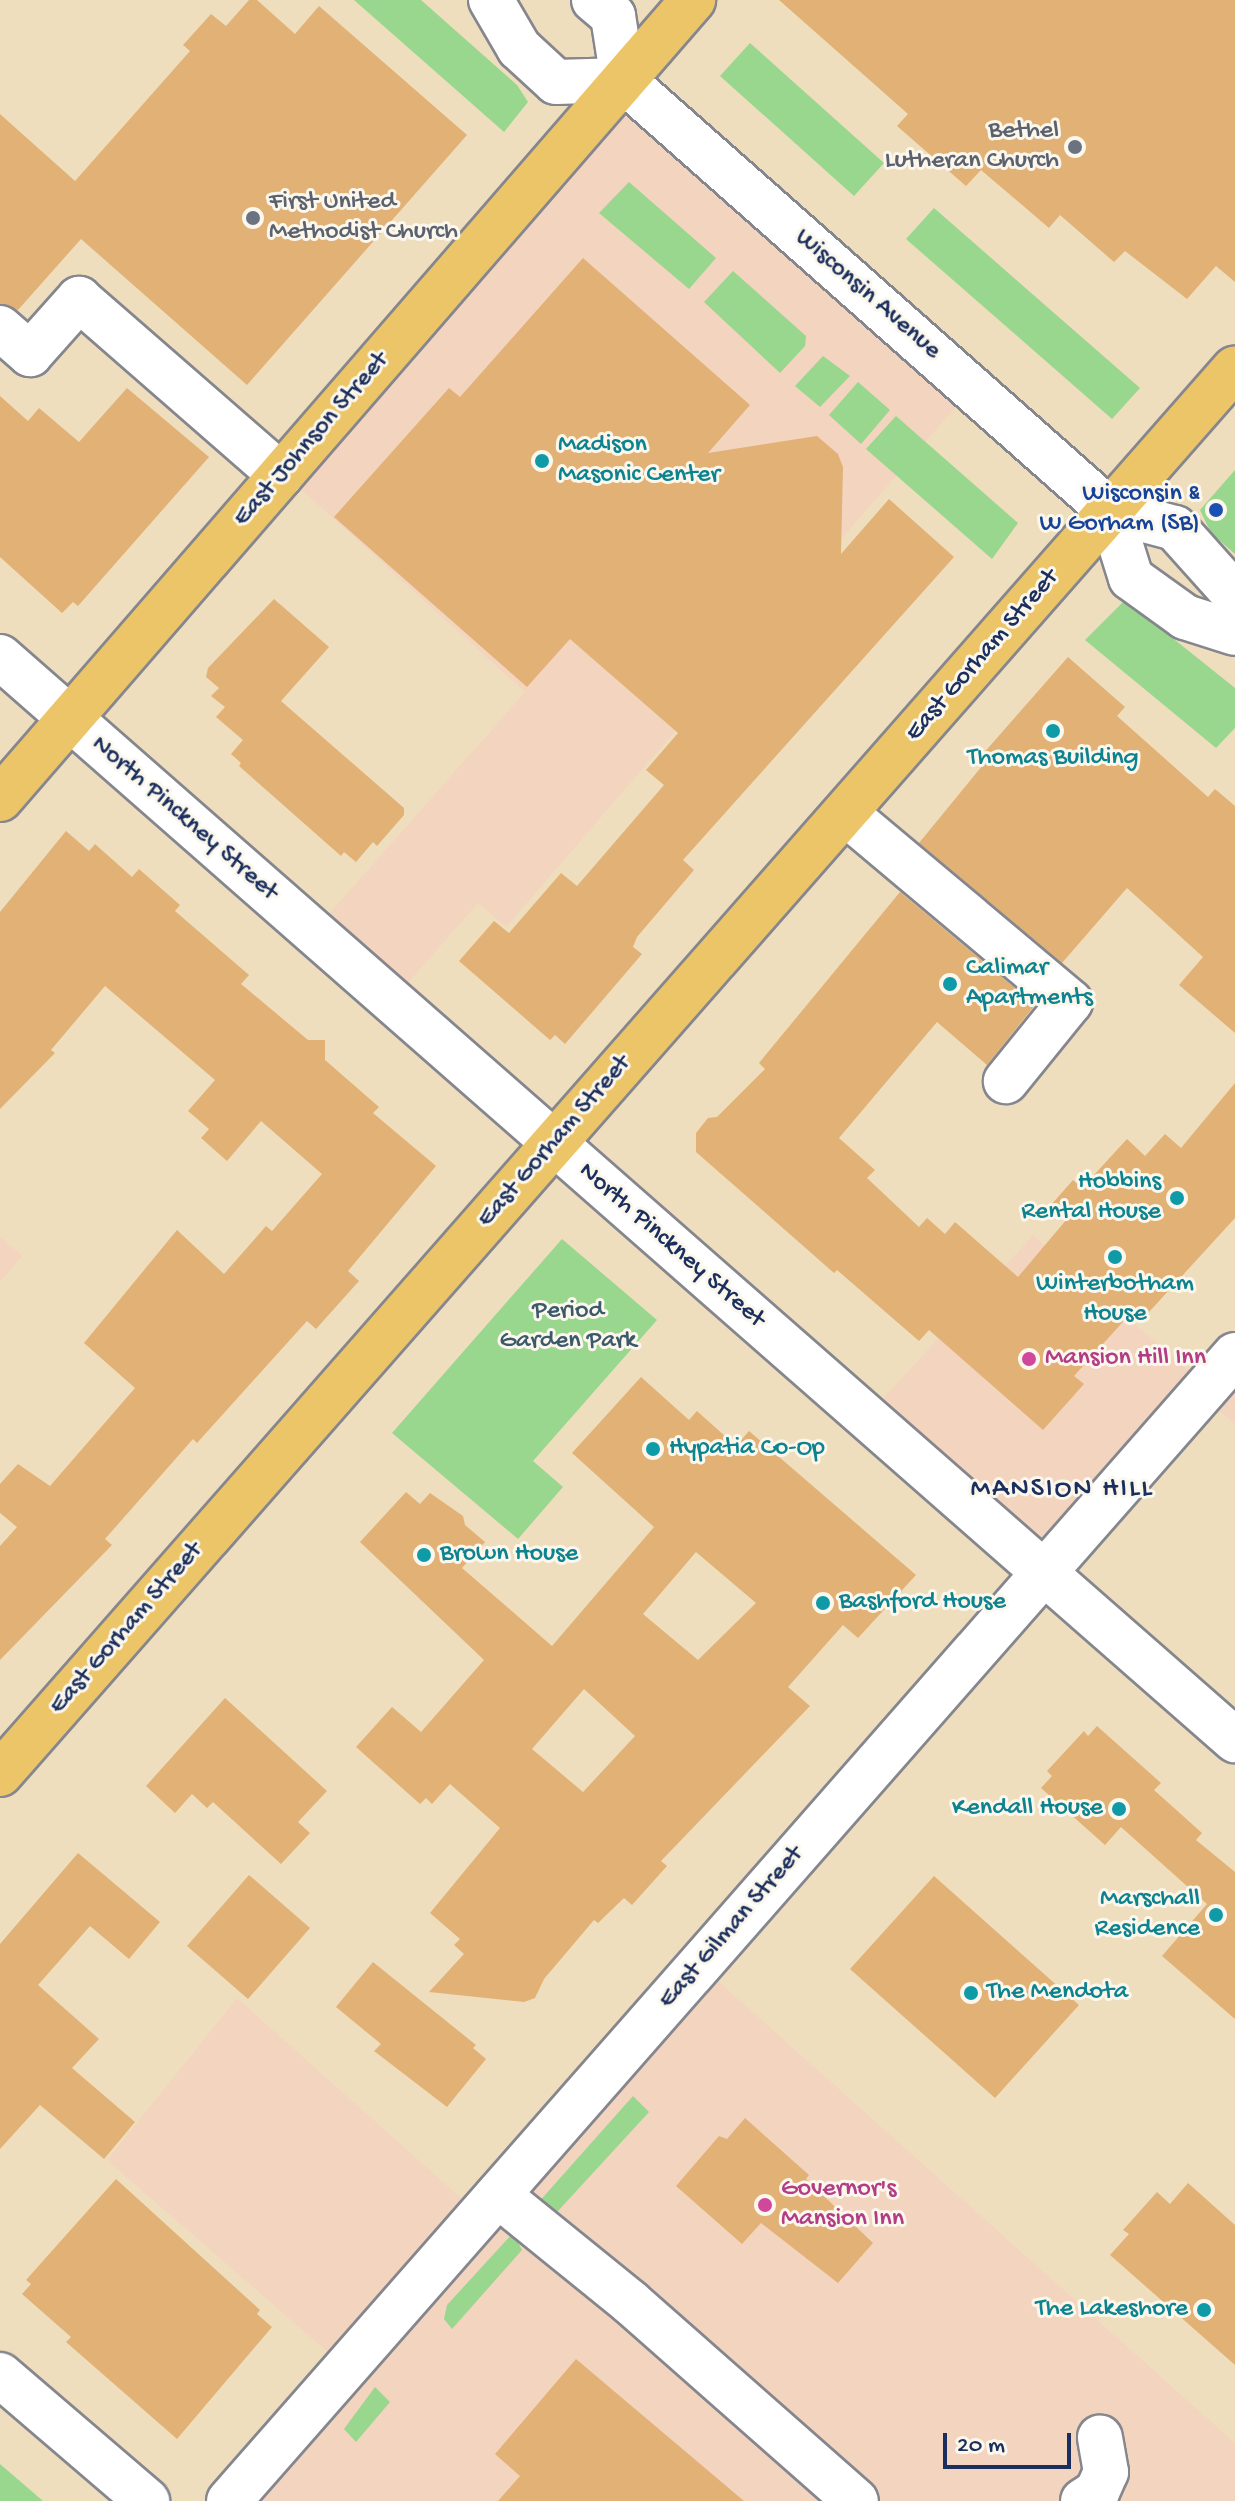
<!DOCTYPE html>
<style>
body{margin:0}
#map{position:relative;width:1235px;height:2501px;overflow:hidden;background:#efdebe;font-family:"Gochi Hand",sans-serif}
div>[style]{position:absolute}
.built>*{inset:0;background:#f3d4bf}
.green>*{inset:0;background:#98d78d}
.building>*{inset:0;background:#e2b175}
.roads{filter:drop-shadow(2px 0 #85868e) drop-shadow(-2px 0 #85868e) drop-shadow(0 2px #85868e) drop-shadow(0 -2px #85868e)}
.minor>*{height:44px;margin:-22px;padding:0 22px;transform-origin:22px;border-radius:22px;background:#fff}
.major>*{height:44px;margin:-22px;padding:0 22px;transform-origin:22px;border-radius:22px;background:#edc569}
.dots>*{width:22px;height:22px;translate:-50% -50%;box-sizing:border-box;border:4px solid #fbf7ec;border-radius:50%}
span{translate:-50% -50%;white-space:nowrap;text-align:center;line-height:1.15;-webkit-text-stroke:6px #fbf7ec;paint-order:stroke}
.worship-label{font-size:26px;color:#5b616d}
.right{translate:-100% -50%;text-align:right}
.left{translate:0 -50%;text-align:left}
.street-label{font-size:26px;color:#1b2f5e}
.culture-label{font-size:26px;color:#0d838f}
.transit-label{font-size:26px;color:#164399}
.park-label{font-size:26px;color:#3a596a}
.hotel-label{font-size:26px;color:#b23c85}
.neighbourhood-label{font-size:28px;color:#1b2f5e;letter-spacing:2px}
.scale{position:absolute;left:943px;top:2433px;width:128px;height:36px;box-sizing:border-box;border:4px solid #1b2f5e;border-top:0;padding-left:10px;font-size:24px;line-height:28px;white-space:nowrap;color:#1b2f5e;-webkit-text-stroke:6px #fbf7ec;paint-order:stroke}
</style>
<div id="map">
<div class="built">
<i style="clip-path:polygon(623px 80px,972px 388px,506px 927px,478px 903px,392px 1001px,313px 932px,525px 692px,283px 473px)"></i>
<i style="clip-path:polygon(1033px 1235px,1207px 1387px,1235px 1355px,1235px 1424px,1201px 1395px,1045px 1572px,865px 1418px)"></i>
<i style="clip-path:polygon(0 1237px,22px 1256px,0 1282px)"></i>
<i style="clip-path:polygon(700px 1965px,1235px 2443px,1235px 2501px,229px 2501px,346px 2368px,107px 2160px,237px 1998px,480px 2215px)"></i>
</div>
<div class="green">
<i style="clip-path:polygon(354px 0,421px 0,517px 85px,528px 102px,504px 132px)"></i>
<i style="clip-path:polygon(750px 43px,884px 163px,854px 196px,720px 76px)"></i>
<i style="clip-path:polygon(629px 182px,716px 258px,689px 289px,599px 213px)"></i>
<i style="clip-path:polygon(934px 208px,1140px 388px,1112px 419px,906px 239px)"></i>
<i style="clip-path:polygon(733px 271px,806px 336px,805px 346px,780px 373px,704px 302px)"></i>
<i style="clip-path:polygon(823px 356px,850px 376px,820px 407px,795px 386px)"></i>
<i style="clip-path:polygon(858px 382px,890px 410px,861px 444px,829px 415px)"></i>
<i style="clip-path:polygon(896px 416px,1018px 523px,992px 559px,866px 449px)"></i>
<i style="clip-path:polygon(1235px 470px,1235px 554px,1211px 533px,1200px 510px)"></i>
<i style="clip-path:polygon(1125px 600px,1235px 688px,1235px 728px,1216px 748px,1085px 640px)"></i>
<i style="clip-path:polygon(562px 1239px,657px 1320px,533px 1461px,563px 1487px,518px 1539px,392px 1433px)"></i>
<i style="clip-path:polygon(633px 2096px,649px 2112px,547px 2223px,537px 2204px)"></i>
<i style="clip-path:polygon(513px 2233px,522px 2250px,452px 2329px,444px 2319px,447px 2305px)"></i>
<i style="clip-path:polygon(375px 2387px,390px 2402px,356px 2442px,344px 2429px)"></i>
<i style="clip-path:polygon(0 2464px,43px 2501px,0 2501px)"></i>
</div>
<div class="building">
<i style="clip-path:polygon(249px 0,257px 0,295px 34px,319px 6px,467px 135px,247px 385px,81px 239px,18px 310px,0 304px,0 114px,75px 181px,190px 51px,183px 45px,211px 14px,226px 26px)"></i>
<i style="clip-path:polygon(779px 0,1235px 0,1235px 282px,1216px 266px,1187px 299px,1125px 251px,1114px 262px,1060px 215px,1049px 228px,981px 170px,966px 186px,897px 126px,908px 114px)"></i>
<i style="clip-path:polygon(583px 258px,750px 405px,708px 453px,817px 436px,838px 454px,843px 467px,841px 554px,889px 499px,954px 557px,683px 860px,694px 870px,637px 937px,633px 947px,642px 954px,565px 1044px,555px 1035px,550px 1040px,459px 961px,494px 921px,509px 933px,561px 873px,577px 886px,664px 785px,646px 770px,678px 733px,570px 639px,527px 687px,334px 517px,449px 388px,460px 397px)"></i>
<i style="clip-path:polygon(127px 388px,209px 457px,78px 606px,73px 602px,62px 613px,0 557px,0 396px,28px 421px,39px 408px,79px 442px)"></i>
<i style="clip-path:polygon(274px 599px,329px 647px,281px 701px,404px 808px,404px 815px,377px 846px,373px 842px,356px 862px,344px 852px,341px 856px,239px 766px,241px 763px,231px 754px,243px 740px,216px 717px,225px 707px,211px 696px,219px 688px,206px 677px,208px 668px)"></i>
<i style="clip-path:polygon(1068px 657px,1125px 707px,1117px 716px,1208px 797px,1215px 789px,1235px 806px,1235px 1033px,1179px 985px,1203px 957px,1127px 888px,1062px 963px,919px 843px,987px 760px,982px 755px)"></i>
<i style="clip-path:polygon(66px 831px,89px 851px,95px 844px,132px 877px,139px 869px,180px 905px,175px 911px,249px 975px,241px 984px,308px 1040px,325px 1040px,325px 1060px,379px 1107px,373px 1113px,436px 1166px,348px 1271px,359px 1281px,316px 1329px,307px 1321px,197px 1443px,193px 1439px,105px 1539px,112px 1545px,0 1660px,0 1546px,17px 1527px,0 1513px,0 1484px,18px 1464px,50px 1486px,135px 1388px,84px 1343px,177px 1230px,224px 1274px,266px 1226px,272px 1231px,322px 1174px,261px 1121px,227px 1161px,201px 1138px,209px 1129px,188px 1111px,215px 1080px,105px 986px,51px 1050px,55px 1053px,0 1109px,0 912px)"></i>
<i style="clip-path:polygon(900px 892px,1035px 1005px,987px 1065px,937px 1022px,839px 1138px,875px 1170px,867px 1178px,919px 1227px,927px 1218px,945px 1234px,955px 1222px,1018px 1277px,1067px 1219px,1051px 1205px,1073px 1180px,1082px 1188px,1127px 1139px,1145px 1156px,1165px 1134px,1181px 1148px,1235px 1083px,1235px 1218px,1139px 1323px,1130px 1314px,1074px 1376px,1084px 1384px,1043px 1430px,929px 1330px,919px 1341px,837px 1270px,834px 1273px,696px 1152px,696px 1133px,708px 1118px,717px 1117px,765px 1069px,759px 1063px)"></i>
<i style="clip-path:polygon(evenodd,641px 1377px,689px 1420px,697px 1411px,736px 1446px,749px 1431px,916px 1575px,858px 1638px,843px 1625px,788px 1687px,810px 1706px,661px 1861px,667px 1866px,632px 1905px,624px 1898px,598px 1923px,594px 1920px,544px 1979px,535px 1998px,524px 2002px,429px 1992px,464px 1954px,454px 1945px,460px 1939px,430px 1913px,500px 1828px,450px 1784px,432px 1804px,426px 1798px,420px 1804px,356px 1747px,392px 1707px,421px 1732px,484px 1660px,360px 1542px,406px 1492px,420px 1504px,430px 1493px,463px 1516px,465px 1525px,485px 1542px,462px 1568px,552px 1646px,654px 1527px,572px 1453px,641px 1377px,696px 1552px,756px 1603px,698px 1660px,643px 1614px,696px 1552px,641px 1377px,584px 1689px,635px 1736px,583px 1792px,532px 1749px,584px 1689px)"></i>
<i style="clip-path:polygon(225px 1698px,327px 1791px,298px 1822px,310px 1833px,281px 1864px,213px 1802px,207px 1808px,192px 1794px,175px 1813px,146px 1786px)"></i>
<i style="clip-path:polygon(1097px 1726px,1161px 1783px,1154px 1790px,1202px 1833px,1196px 1840px,1235px 1872px,1235px 2019px,1162px 1956px,1207px 1904px,1121px 1827px,1105px 1845px,1041px 1788px,1052px 1776px,1047px 1771px,1084px 1731px,1088px 1736px)"></i>
<i style="clip-path:polygon(78px 1853px,160px 1922px,129px 1959px,90px 1926px,38px 1985px,99px 2039px,72px 2068px,135px 2122px,104px 2159px,40px 2105px,0 2149px,0 1944px)"></i>
<i style="clip-path:polygon(249px 1875px,310px 1928px,248px 1999px,187px 1946px)"></i>
<i style="clip-path:polygon(934px 1876px,1079px 2005px,995px 2098px,850px 1969px)"></i>
<i style="clip-path:polygon(373px 1962px,476px 2045px,473px 2048px,486px 2059px,447px 2107px,374px 2051px,381px 2044px,336px 2007px)"></i>
<i style="clip-path:polygon(745px 2118px,809px 2175px,806px 2179px,873px 2243px,838px 2283px,761px 2223px,742px 2244px,676px 2186px,719px 2136px,727px 2139px)"></i>
<i style="clip-path:polygon(116px 2179px,260px 2310px,257px 2314px,272px 2327px,177px 2439px,66px 2342px,71px 2337px,22px 2294px,31px 2284px,26px 2280px)"></i>
<i style="clip-path:polygon(1188px 2183px,1235px 2225px,1235px 2365px,1110px 2255px,1129px 2234px,1123px 2230px,1157px 2192px,1170px 2204px)"></i>
<i style="clip-path:polygon(576px 2359px,744px 2501px,498px 2501px,520px 2476px,495px 2454px)"></i>
</div>
<div class="roads">
<div class="minor">
<i style="left:491px;top:0;width:56px;rotate:59.7deg"></i>
<i style="left:519px;top:48px;width:50px;rotate:42.6deg"></i>
<i style="left:556px;top:82px;width:67px;rotate:-1.7deg"></i>
<i style="left:594px;top:0;width:25px;rotate:40deg"></i>
<i style="left:613px;top:16px;width:65px;rotate:81.1deg"></i>
<i style="left:623px;top:80px;width:650px;rotate:41.51deg"></i>
<i style="left:1110px;top:511px;width:67px;rotate:14.7deg"></i>
<i style="left:1175px;top:528px;width:90px;rotate:48.2deg"></i>
<i style="left:0;top:328px;width:40px;rotate:41deg"></i>
<i style="left:30px;top:354px;width:74px;rotate:-48.3deg"></i>
<i style="left:79px;top:299px;width:268px;rotate:41.1deg"></i>
<i style="left:1110px;top:511px;width:70px;rotate:72.6deg"></i>
<i style="left:1131px;top:578px;width:67px;rotate:35.8deg"></i>
<i style="left:1185px;top:617px;width:52px;rotate:17.7deg"></i>
<i style="left:0;top:657px;width:1643px;rotate:41.25deg"></i>
<i style="left:845px;top:813px;width:294px;rotate:40deg"></i>
<i style="left:1070px;top:1002px;width:102px;rotate:129deg"></i>
<i style="left:498px;top:2195px;width:170px;rotate:39deg"></i>
<i style="left:630px;top:2302px;width:301px;rotate:41.4deg"></i>
<i style="left:0;top:2375px;width:194px;rotate:40.6deg"></i>
<i style="left:229px;top:2501px;width:1525px;rotate:-48.72deg"></i>
<i style="left:1083px;top:2501px;width:17px;rotate:-33deg"></i>
<i style="left:1097px;top:2492px;width:22px;rotate:-66deg"></i>
<i style="left:1106px;top:2472px;width:35px;rotate:-100deg"></i>
</div>
<div class="major">
<i style="left:0;top:799px;width:1058px;rotate:-49.06deg"></i>
<i style="left:0;top:1774px;width:1871px;rotate:-48.7deg"></i>
</div>
</div>
<div class="dots">
<i style="left:1075px;top:147px;background:#6b7280"></i>
<i style="left:253px;top:218px;background:#6b7280"></i>
<i style="left:542px;top:461px;background:#0f9aa8"></i>
<i style="left:1216px;top:510px;background:#1a4fb4"></i>
<i style="left:1053px;top:731px;background:#0f9aa8"></i>
<i style="left:950px;top:984px;background:#0f9aa8"></i>
<i style="left:1177px;top:1198px;background:#0f9aa8"></i>
<i style="left:1115px;top:1257px;background:#0f9aa8"></i>
<i style="left:1029px;top:1359px;background:#d1479c"></i>
<i style="left:653px;top:1449px;background:#0f9aa8"></i>
<i style="left:424px;top:1555px;background:#0f9aa8"></i>
<i style="left:823px;top:1603px;background:#0f9aa8"></i>
<i style="left:1119px;top:1809px;background:#0f9aa8"></i>
<i style="left:1216px;top:1915px;background:#0f9aa8"></i>
<i style="left:971px;top:1993px;background:#0f9aa8"></i>
<i style="left:765px;top:2205px;background:#d1479c"></i>
<i style="left:1204px;top:2310px;background:#0f9aa8"></i>
</div>
<div class="worship-label">
<span class="right" style="left:1059px;top:147px">Bethel<br>Lutheran Church</span>
<span class="left" style="left:269px;top:218px">First United<br>Methodist Church</span>
</div>
<div class="street-label">
<span style="left:867px;top:295px;rotate:41deg">Wisconsin Avenue</span>
<span style="left:312px;top:440px;rotate:-49deg">East Johnson Street</span>
<span style="left:983px;top:656px;rotate:-49deg">East Gorham Street</span>
<span style="left:184px;top:819px;rotate:41deg">North Pinckney Street</span>
<span style="left:555px;top:1142px;rotate:-49deg">East Gorham Street</span>
<span style="left:671px;top:1246px;rotate:41deg">North Pinckney Street</span>
<span style="left:127px;top:1629px;rotate:-49deg">East Gorham Street</span>
<span style="left:732px;top:1928px;rotate:-49deg">East Gilman Street</span>
</div>
<div class="culture-label">
<span class="left" style="left:558px;top:461px">Madison<br>Masonic Center</span>
<span style="left:1053px;top:759px">Thomas Building</span>
<span class="left" style="left:966px;top:984px">Calimar<br>Apartments</span>
<span class="right" style="left:1161px;top:1198px">Hobbins<br>Rental House</span>
<span style="left:1115px;top:1300px">Winterbotham<br>House</span>
<span class="left" style="left:669px;top:1449px">Hypatia Co-Op</span>
<span class="left" style="left:440px;top:1555px">Brown House</span>
<span class="left" style="left:839px;top:1603px">Bashford House</span>
<span class="right" style="left:1103px;top:1809px">Kendall House</span>
<span class="right" style="left:1200px;top:1915px">Marschall<br>Residence</span>
<span class="left" style="left:987px;top:1993px">The Mendota</span>
<span class="right" style="left:1188px;top:2310px">The Lakeshore</span>
</div>
<div class="transit-label">
<span class="right" style="left:1200px;top:510px">Wisconsin &amp;<br>W Gorham (SB)</span>
</div>
<div class="park-label">
<span style="left:568px;top:1327px">Period<br>Garden Park</span>
</div>
<div class="hotel-label">
<span class="left" style="left:1045px;top:1359px">Mansion Hill Inn</span>
<span class="left" style="left:781px;top:2205px">Governor's<br>Mansion Inn</span>
</div>
<div class="neighbourhood-label">
<span style="left:1062px;top:1490px">MANSION HILL</span>
</div>
<div class="scale">20 m</div>
</div>
